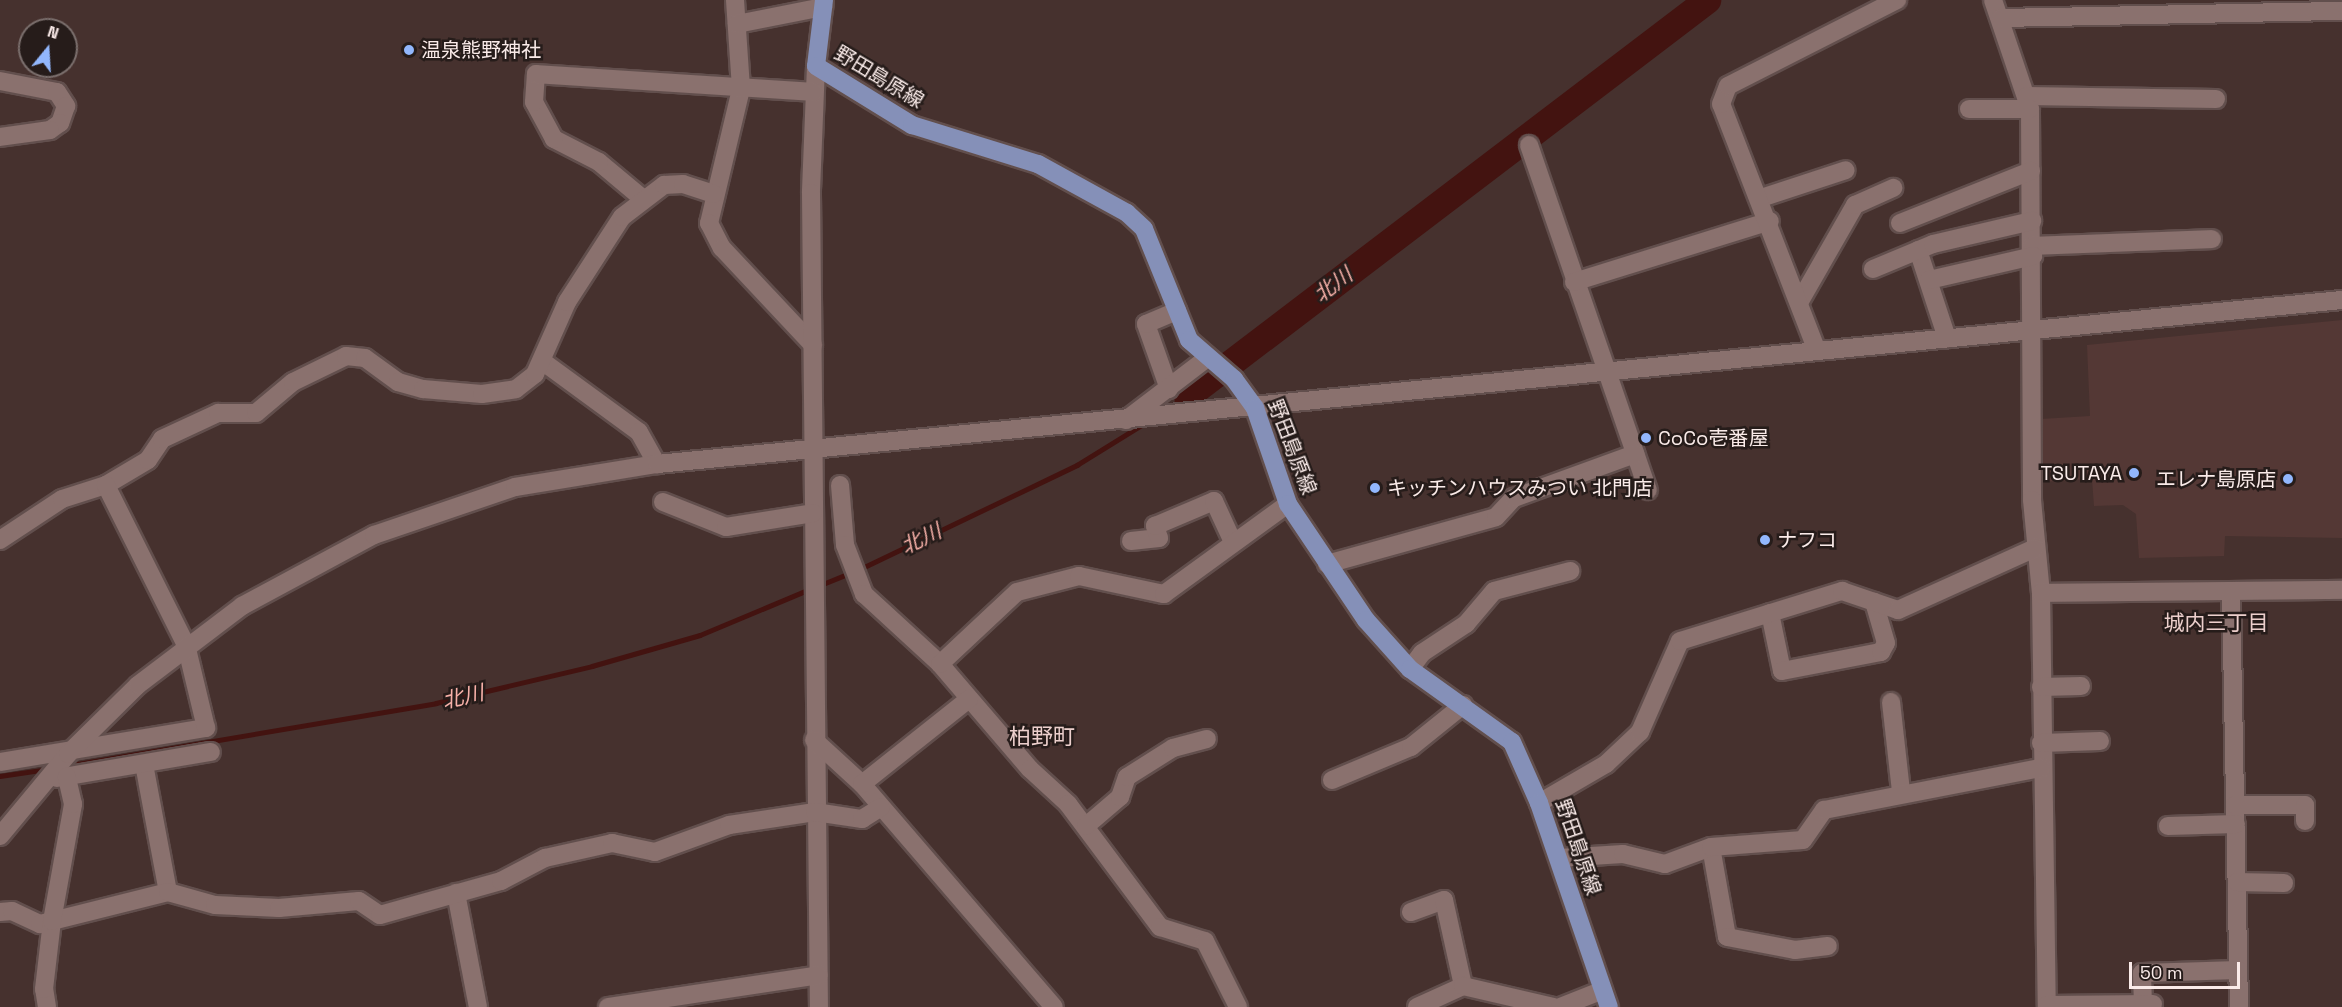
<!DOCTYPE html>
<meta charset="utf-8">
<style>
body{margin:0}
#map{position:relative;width:2342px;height:1007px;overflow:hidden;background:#46312e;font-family:"Space Grotesk","Noto Sans JP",sans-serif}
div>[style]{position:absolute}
.built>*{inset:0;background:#543835}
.stream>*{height:4.5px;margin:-2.25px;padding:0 2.25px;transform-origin:2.25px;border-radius:2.25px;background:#431310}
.river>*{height:27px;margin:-13.5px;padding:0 13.5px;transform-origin:13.5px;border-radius:13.5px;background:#431310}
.roads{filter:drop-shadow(2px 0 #624f4d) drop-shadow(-2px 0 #624f4d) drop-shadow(0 2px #624f4d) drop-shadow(0 -2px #624f4d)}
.minor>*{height:18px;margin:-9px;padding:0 9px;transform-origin:9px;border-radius:9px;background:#8a716e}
.major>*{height:18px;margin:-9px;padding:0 9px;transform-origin:9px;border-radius:9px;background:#8590b8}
.dots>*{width:16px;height:16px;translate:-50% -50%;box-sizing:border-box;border:3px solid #261c1a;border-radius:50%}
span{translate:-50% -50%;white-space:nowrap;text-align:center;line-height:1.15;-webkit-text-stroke:5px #261c1a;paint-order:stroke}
.poi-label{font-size:20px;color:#faebe9}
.left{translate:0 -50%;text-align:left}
.right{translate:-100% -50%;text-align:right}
.street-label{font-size:20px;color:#faebe9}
.water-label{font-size:21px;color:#f7b0a8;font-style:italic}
.neighbourhood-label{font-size:21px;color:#eccfcc}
.quarter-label{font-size:22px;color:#eccfcc}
.north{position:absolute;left:18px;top:18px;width:60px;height:60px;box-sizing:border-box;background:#261c1a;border:2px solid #7b6f6d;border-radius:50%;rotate:18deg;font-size:16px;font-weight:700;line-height:24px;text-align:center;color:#faebe9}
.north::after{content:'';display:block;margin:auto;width:21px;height:27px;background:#92b7fd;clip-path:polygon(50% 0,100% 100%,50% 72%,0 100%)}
.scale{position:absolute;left:2129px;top:962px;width:111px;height:27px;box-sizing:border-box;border:3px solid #faebe9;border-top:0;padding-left:8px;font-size:18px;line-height:21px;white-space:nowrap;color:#faebe9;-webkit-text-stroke:4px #261c1a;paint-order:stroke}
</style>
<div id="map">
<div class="built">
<i style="clip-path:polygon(2342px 320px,2342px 538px,2225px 536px,2224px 556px,2139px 558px,2136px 514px,2123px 505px,2094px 506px,2092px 479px,2040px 482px,2041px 419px,2090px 416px,2087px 345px)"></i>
</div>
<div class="stream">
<i style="left:1168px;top:408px;width:22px;rotate:-32deg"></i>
<i style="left:860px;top:569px;width:241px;rotate:-25.6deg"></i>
<i style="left:1077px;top:465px;width:78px;rotate:-31.8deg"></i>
<i style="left:818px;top:586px;width:37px;rotate:-22deg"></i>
<i style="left:65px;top:766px;width:376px;rotate:-9.6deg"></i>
<i style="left:436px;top:703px;width:160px;rotate:-13.3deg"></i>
<i style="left:592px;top:666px;width:112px;rotate:-16deg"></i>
<i style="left:700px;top:635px;width:119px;rotate:-22.7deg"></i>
<i style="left:0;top:776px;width:49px;rotate:-8.3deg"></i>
</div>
<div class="river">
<i style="left:1187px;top:396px;width:654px;rotate:-37.29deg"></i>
</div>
<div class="roads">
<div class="minor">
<i style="left:735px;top:0;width:89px;rotate:86.1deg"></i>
<i style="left:741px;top:89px;width:138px;rotate:103.4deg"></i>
<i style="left:709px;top:223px;width:28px;rotate:63deg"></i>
<i style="left:722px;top:248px;width:133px;rotate:46.8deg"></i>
<i style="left:1993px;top:0;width:115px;rotate:71.3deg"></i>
<i style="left:2030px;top:109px;width:391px;rotate:89.7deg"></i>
<i style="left:2032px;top:500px;width:93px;rotate:84.5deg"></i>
<i style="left:2041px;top:593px;width:414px;rotate:89.2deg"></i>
<i style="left:2001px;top:18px;width:341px;rotate:-1.2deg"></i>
<i style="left:737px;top:24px;width:88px;rotate:-11.2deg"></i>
<i style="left:816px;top:66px;width:127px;rotate:92.3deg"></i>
<i style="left:811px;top:193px;width:814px;rotate:89.44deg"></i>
<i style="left:0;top:81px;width:58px;rotate:10.9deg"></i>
<i style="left:57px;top:92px;width:17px;rotate:57deg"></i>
<i style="left:66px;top:106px;width:18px;rotate:109deg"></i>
<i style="left:60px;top:123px;width:12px;rotate:145deg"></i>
<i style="left:50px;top:130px;width:50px;rotate:172deg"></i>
<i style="left:2027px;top:96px;width:189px;rotate:0.9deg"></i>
<i style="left:1969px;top:109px;width:61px"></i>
<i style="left:1529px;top:145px;width:365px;rotate:71deg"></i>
<i style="left:642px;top:198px;width:56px;rotate:-140.1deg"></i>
<i style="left:599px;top:162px;width:51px;rotate:-152.9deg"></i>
<i style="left:554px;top:139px;width:42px;rotate:-118.4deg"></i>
<i style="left:534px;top:102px;width:28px;rotate:-86deg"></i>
<i style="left:536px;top:74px;width:278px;rotate:3.7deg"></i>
<i style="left:1761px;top:198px;width:89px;rotate:-18.2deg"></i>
<i style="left:1900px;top:223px;width:141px;rotate:-21.7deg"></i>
<i style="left:2033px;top:246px;width:179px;rotate:-2.2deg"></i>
<i style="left:1918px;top:250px;width:93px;rotate:71.8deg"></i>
<i style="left:1873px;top:269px;width:65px;rotate:-22.6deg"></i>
<i style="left:1933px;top:244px;width:102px;rotate:-13.1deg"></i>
<i style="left:1929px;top:280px;width:107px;rotate:-13deg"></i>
<i style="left:1574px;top:282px;width:205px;rotate:-17.3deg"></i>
<i style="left:1800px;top:301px;width:111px;rotate:-60.2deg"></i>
<i style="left:1855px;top:205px;width:42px;rotate:-24.1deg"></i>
<i style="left:1817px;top:351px;width:265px;rotate:-111.2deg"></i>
<i style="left:1721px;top:104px;width:19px;rotate:-69deg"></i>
<i style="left:1728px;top:86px;width:190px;rotate:-27deg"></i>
<i style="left:542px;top:361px;width:120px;rotate:36.2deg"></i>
<i style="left:639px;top:432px;width:37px;rotate:61deg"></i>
<i style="left:1169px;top:389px;width:69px;rotate:-109.5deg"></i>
<i style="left:1146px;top:324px;width:34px;rotate:-23deg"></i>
<i style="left:1126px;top:420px;width:102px;rotate:-37.4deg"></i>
<i style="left:840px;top:485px;width:60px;rotate:85.2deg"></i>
<i style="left:845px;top:545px;width:53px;rotate:68.8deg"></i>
<i style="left:864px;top:594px;width:103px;rotate:42.6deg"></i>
<i style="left:940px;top:664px;width:138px;rotate:49.4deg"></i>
<i style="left:1030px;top:769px;width:52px;rotate:42.6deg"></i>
<i style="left:1068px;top:804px;width:154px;rotate:53.2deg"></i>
<i style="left:1160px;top:927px;width:47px;rotate:17.3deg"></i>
<i style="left:1205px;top:941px;width:74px;rotate:63.4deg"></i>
<i style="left:663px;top:502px;width:68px;rotate:21.6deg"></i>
<i style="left:726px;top:527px;width:88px;rotate:-9.1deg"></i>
<i style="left:0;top:540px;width:74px;rotate:-33.5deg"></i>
<i style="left:62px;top:499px;width:46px;rotate:-17.7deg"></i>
<i style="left:106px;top:485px;width:49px;rotate:-30.8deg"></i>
<i style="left:148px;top:460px;width:25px;rotate:-56deg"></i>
<i style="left:162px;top:439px;width:62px;rotate:-24.9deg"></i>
<i style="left:218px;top:413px;width:38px"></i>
<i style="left:256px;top:413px;width:48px;rotate:-40deg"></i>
<i style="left:293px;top:382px;width:59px;rotate:-26.1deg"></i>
<i style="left:346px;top:356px;width:19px;rotate:6deg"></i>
<i style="left:365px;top:358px;width:41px;rotate:36deg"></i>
<i style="left:398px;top:382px;width:26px;rotate:16deg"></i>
<i style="left:423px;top:389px;width:59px;rotate:4.8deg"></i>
<i style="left:482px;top:394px;width:34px;rotate:-8deg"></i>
<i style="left:516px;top:389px;width:24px;rotate:-38deg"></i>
<i style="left:535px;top:374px;width:79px;rotate:-66deg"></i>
<i style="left:567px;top:302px;width:101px;rotate:-57.1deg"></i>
<i style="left:622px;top:217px;width:53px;rotate:-37.3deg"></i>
<i style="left:664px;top:185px;width:19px;rotate:-3deg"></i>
<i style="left:683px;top:184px;width:32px;rotate:18deg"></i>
<i style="left:1131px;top:541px;width:28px;rotate:-6deg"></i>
<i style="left:1159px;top:538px;width:13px;rotate:-108deg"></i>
<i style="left:1155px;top:526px;width:64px;rotate:-23deg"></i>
<i style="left:1214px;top:501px;width:43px;rotate:65.2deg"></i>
<i style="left:1327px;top:564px;width:175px;rotate:-15.5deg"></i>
<i style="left:1496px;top:517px;width:26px;rotate:-47deg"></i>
<i style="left:1514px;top:498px;width:129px;rotate:-20deg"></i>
<i style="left:2231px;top:591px;width:416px;rotate:88.9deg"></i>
<i style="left:2041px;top:593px;width:301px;rotate:-0.6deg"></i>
<i style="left:1770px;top:613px;width:59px;rotate:78.3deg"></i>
<i style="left:1782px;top:671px;width:101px;rotate:-10.9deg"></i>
<i style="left:1881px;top:652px;width:10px;rotate:-61deg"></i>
<i style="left:1886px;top:643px;width:43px;rotate:-106.3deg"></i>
<i style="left:940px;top:664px;width:105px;rotate:-43.1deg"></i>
<i style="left:1017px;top:592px;width:64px;rotate:-14.5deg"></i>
<i style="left:1079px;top:576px;width:87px;rotate:12deg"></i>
<i style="left:1164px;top:594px;width:153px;rotate:-36deg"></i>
<i style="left:1410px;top:669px;width:20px;rotate:-53deg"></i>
<i style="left:1422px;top:653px;width:53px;rotate:-33.4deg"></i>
<i style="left:1466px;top:624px;width:43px;rotate:-49.7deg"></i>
<i style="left:1494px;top:591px;width:79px;rotate:-14.7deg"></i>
<i style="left:2041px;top:687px;width:40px;rotate:-1.4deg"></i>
<i style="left:1891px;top:702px;width:90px;rotate:83.6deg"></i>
<i style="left:814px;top:740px;width:65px;rotate:42.5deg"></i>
<i style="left:862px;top:784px;width:294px;rotate:49.3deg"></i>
<i style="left:2041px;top:743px;width:59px;rotate:-1.9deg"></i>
<i style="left:0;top:762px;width:209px;rotate:-9.4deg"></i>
<i style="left:206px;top:728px;width:85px;rotate:-103.5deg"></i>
<i style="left:186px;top:645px;width:179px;rotate:-116.6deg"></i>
<i style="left:144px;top:764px;width:130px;rotate:79.4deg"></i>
<i style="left:57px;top:778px;width:156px;rotate:-9.6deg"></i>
<i style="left:1332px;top:780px;width:86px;rotate:-22.7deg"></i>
<i style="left:1411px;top:747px;width:67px;rotate:-38.9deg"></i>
<i style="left:862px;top:784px;width:137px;rotate:-38.5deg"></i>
<i style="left:1539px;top:803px;width:78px;rotate:-30.2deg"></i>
<i style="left:1606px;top:764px;width:47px;rotate:-43.3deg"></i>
<i style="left:1640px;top:732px;width:99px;rotate:-66.3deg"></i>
<i style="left:1680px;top:641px;width:170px;rotate:-17.2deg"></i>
<i style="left:1842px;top:591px;width:59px;rotate:18.7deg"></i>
<i style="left:1898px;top:610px;width:150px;rotate:-24.3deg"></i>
<i style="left:2235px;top:805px;width:70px"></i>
<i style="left:2305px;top:805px;width:16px;rotate:90deg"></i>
<i style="left:1086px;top:826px;width:45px;rotate:-40.5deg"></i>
<i style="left:1120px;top:797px;width:21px;rotate:-71deg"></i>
<i style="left:1127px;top:777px;width:54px;rotate:-32.2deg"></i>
<i style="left:1173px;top:748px;width:35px;rotate:-15deg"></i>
<i style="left:2168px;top:826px;width:68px;rotate:-1.7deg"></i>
<i style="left:0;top:836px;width:107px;rotate:-50.3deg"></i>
<i style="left:68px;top:754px;width:98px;rotate:-44.6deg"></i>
<i style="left:138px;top:685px;width:131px;rotate:-37.2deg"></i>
<i style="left:242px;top:606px;width:150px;rotate:-28.3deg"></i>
<i style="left:374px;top:535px;width:149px;rotate:-18.8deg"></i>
<i style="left:515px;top:487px;width:144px;rotate:-9.2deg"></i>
<i style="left:657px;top:464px;width:1693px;rotate:-5.56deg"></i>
<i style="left:1711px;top:847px;width:91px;rotate:79.9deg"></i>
<i style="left:1727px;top:937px;width:69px;rotate:10.8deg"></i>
<i style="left:1795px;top:950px;width:33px;rotate:-7deg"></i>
<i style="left:1559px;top:858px;width:64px;rotate:-3.6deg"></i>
<i style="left:1623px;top:854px;width:43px;rotate:13.4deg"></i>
<i style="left:1665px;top:864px;width:49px;rotate:-20.3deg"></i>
<i style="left:1711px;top:847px;width:92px;rotate:-4.4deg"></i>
<i style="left:1803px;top:840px;width:37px;rotate:-55deg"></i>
<i style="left:1824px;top:810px;width:221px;rotate:-11deg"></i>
<i style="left:2237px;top:882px;width:47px;rotate:1.2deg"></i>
<i style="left:456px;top:893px;width:116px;rotate:79.1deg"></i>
<i style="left:0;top:912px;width:12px;rotate:-5deg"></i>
<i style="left:12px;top:911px;width:31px;rotate:25deg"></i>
<i style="left:40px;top:924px;width:132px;rotate:-14deg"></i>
<i style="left:168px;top:892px;width:49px;rotate:15.5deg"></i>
<i style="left:215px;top:905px;width:64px;rotate:2.7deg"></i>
<i style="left:279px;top:908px;width:80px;rotate:-5deg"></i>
<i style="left:359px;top:901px;width:25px;rotate:34deg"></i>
<i style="left:380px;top:915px;width:126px;rotate:-15.7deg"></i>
<i style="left:501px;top:881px;width:50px;rotate:-27.6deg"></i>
<i style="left:545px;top:858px;width:69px;rotate:-12.6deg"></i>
<i style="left:612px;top:843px;width:44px;rotate:11.8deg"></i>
<i style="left:655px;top:852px;width:79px;rotate:-20deg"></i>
<i style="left:729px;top:825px;width:87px;rotate:-8.6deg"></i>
<i style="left:815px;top:812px;width:48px;rotate:8.5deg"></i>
<i style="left:862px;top:819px;width:22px;rotate:-32deg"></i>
<i style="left:1411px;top:912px;width:35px;rotate:-20deg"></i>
<i style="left:1444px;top:900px;width:88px;rotate:77.5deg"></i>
<i style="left:2143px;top:1004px;width:31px;rotate:-92deg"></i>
<i style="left:2142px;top:973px;width:96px;rotate:-1.8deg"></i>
<i style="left:2047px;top:1005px;width:106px;rotate:-0.5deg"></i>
<i style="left:47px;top:1007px;width:18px;rotate:-99deg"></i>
<i style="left:44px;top:989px;width:68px;rotate:-83.3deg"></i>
<i style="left:52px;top:921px;width:119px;rotate:-79.8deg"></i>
<i style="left:73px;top:804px;width:28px;rotate:-103deg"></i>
<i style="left:608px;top:1007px;width:213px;rotate:-8.6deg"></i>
<i style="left:1417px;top:1007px;width:51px;rotate:-24.5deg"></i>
<i style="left:1463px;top:986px;width:93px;rotate:13deg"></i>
<i style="left:1560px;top:1007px;width:46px;rotate:-21.6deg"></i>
</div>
<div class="major">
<i style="left:824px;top:0;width:66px;rotate:96.9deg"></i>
<i style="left:816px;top:66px;width:113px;rotate:31.6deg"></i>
<i style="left:912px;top:125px;width:132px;rotate:17.2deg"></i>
<i style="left:1038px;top:164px;width:102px;rotate:28.8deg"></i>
<i style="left:1127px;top:213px;width:23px;rotate:43deg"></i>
<i style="left:1144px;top:229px;width:120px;rotate:67.9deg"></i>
<i style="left:1189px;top:340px;width:60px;rotate:40.9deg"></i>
<i style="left:1234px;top:379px;width:36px;rotate:54deg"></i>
<i style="left:1255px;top:408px;width:102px;rotate:71deg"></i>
<i style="left:1288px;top:504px;width:140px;rotate:56.1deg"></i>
<i style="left:1366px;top:620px;width:66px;rotate:48.1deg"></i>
<i style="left:1410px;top:669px;width:125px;rotate:35.6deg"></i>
<i style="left:1512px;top:742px;width:67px;rotate:66.1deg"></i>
<i style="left:1539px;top:803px;width:216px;rotate:71.1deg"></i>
</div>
</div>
<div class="dots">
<i style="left:409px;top:50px;background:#92b7fd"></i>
<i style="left:1646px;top:438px;background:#92b7fd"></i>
<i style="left:2134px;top:473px;background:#92b7fd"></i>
<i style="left:2288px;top:479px;background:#92b7fd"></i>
<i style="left:1375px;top:488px;background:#92b7fd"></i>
<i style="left:1765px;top:540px;background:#92b7fd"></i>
</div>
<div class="poi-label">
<span class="left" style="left:421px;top:50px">温泉熊野神社</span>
<span class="left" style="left:1658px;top:438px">CoCo壱番屋</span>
<span class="right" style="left:2122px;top:473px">TSUTAYA</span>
<span class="right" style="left:2276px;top:479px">エレナ島原店</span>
<span class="left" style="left:1387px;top:488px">キッチンハウスみつい 北門店</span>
<span class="left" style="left:1777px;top:540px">ナフコ</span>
</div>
<div class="street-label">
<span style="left:879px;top:77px;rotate:31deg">野田島原線</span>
<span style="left:1292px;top:447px;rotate:69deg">野田島原線</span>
<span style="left:1578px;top:847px;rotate:71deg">野田島原線</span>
</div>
<div class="water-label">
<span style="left:1333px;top:285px;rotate:-37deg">北川</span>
<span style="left:921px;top:539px;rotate:-26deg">北川</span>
<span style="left:463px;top:697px;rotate:-13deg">北川</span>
</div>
<div class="neighbourhood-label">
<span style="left:2216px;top:623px">城内三丁目</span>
</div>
<div class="quarter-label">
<span style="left:1042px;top:737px">柏野町</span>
</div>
<div class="north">N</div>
<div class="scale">50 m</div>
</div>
